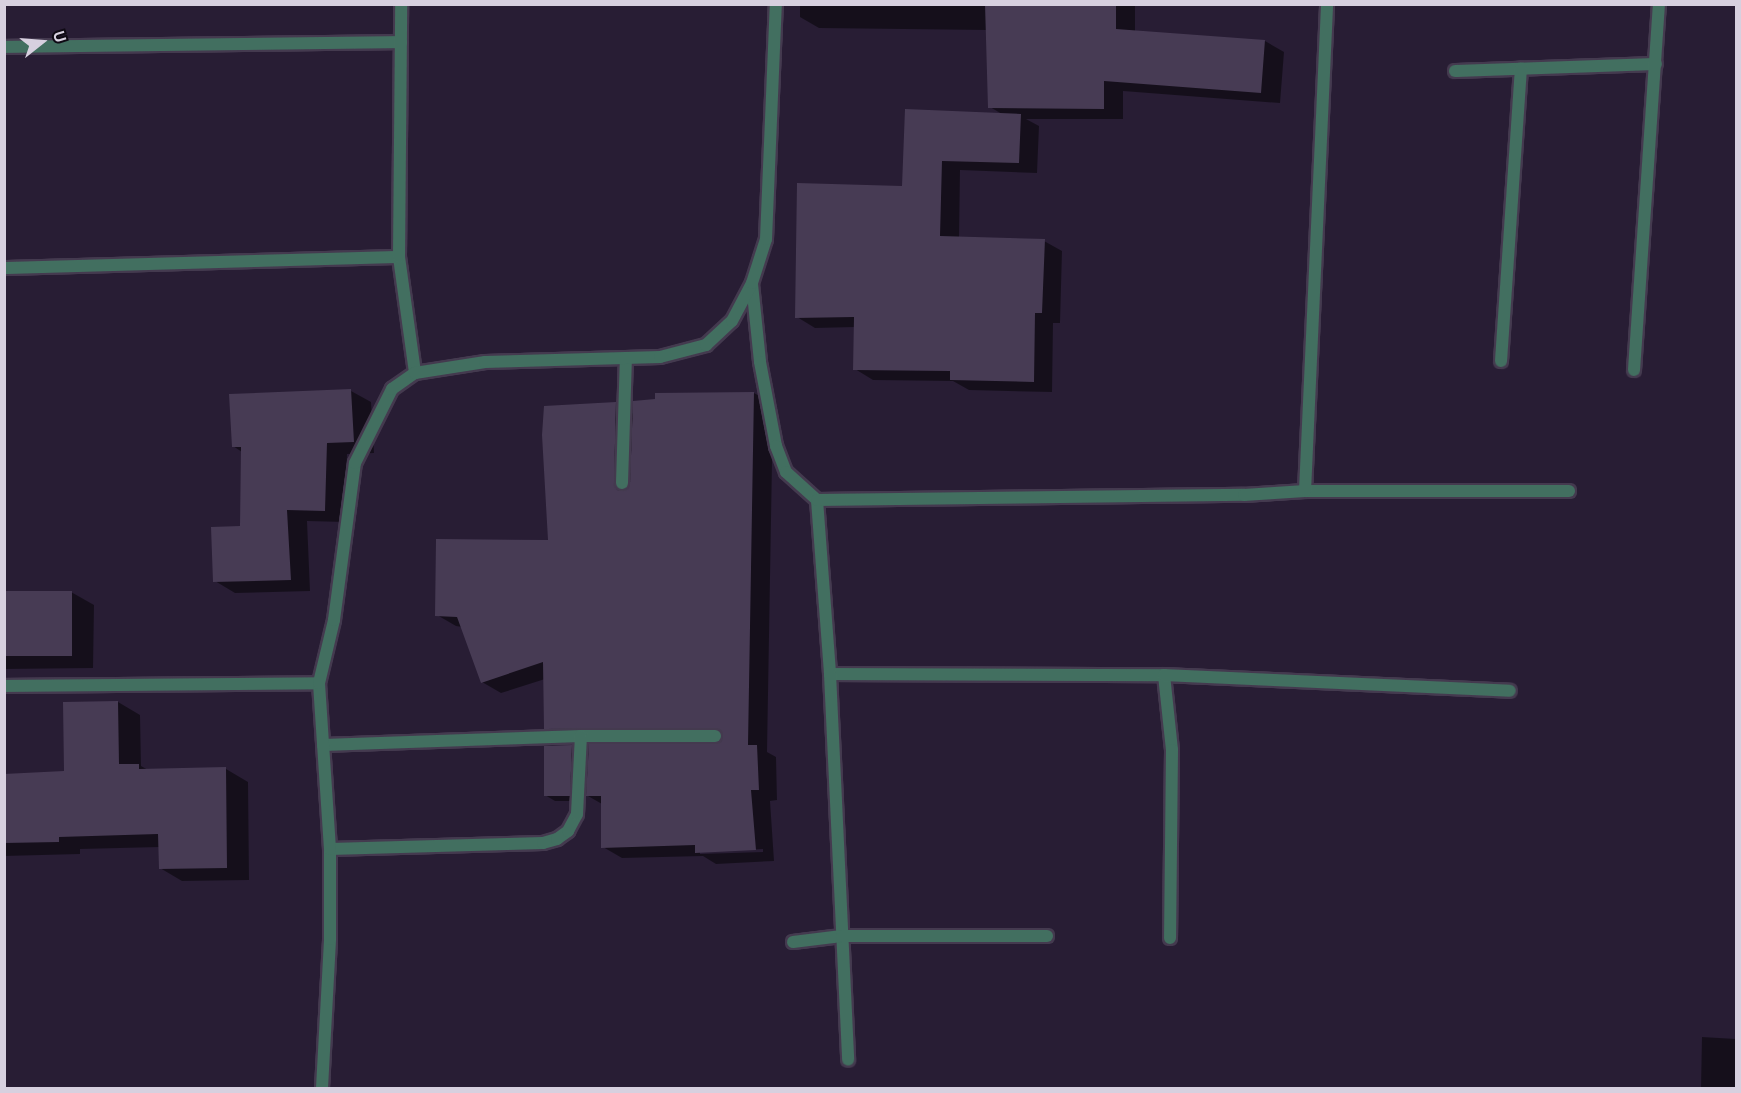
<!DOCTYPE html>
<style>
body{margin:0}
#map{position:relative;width:1741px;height:1093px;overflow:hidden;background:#281d34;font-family:"DM Sans",sans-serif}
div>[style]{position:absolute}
.shadow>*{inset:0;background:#0007}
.building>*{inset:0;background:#473b54}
.roads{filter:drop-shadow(2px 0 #443a4f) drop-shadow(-2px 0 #443a4f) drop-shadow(0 2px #443a4f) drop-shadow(0 -2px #443a4f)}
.minor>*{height:12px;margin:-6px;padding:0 6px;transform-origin:6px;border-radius:6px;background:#426f60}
span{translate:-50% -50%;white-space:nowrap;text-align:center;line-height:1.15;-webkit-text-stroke:4.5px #0f0a14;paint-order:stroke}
.frame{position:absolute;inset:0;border:6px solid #d7d0df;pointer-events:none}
.north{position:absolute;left:12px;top:12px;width:60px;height:60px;-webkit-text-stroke:4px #0f0a14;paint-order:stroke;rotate:73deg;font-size:16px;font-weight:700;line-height:24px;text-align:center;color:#d7d0df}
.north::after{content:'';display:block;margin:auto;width:21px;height:27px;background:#d7d0df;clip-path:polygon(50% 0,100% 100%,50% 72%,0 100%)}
</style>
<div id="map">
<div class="shadow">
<i style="clip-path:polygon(800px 4px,1135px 4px,1135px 32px,1265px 41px,1284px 52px,1280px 103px,1123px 91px,1123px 119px,1026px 119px,1039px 126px,1037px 173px,960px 170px,959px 238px,1044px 241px,1062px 251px,1060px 323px,1053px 323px,1052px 392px,969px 390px,953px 381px,873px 380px,855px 369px,855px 327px,815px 328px,797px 317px,904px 187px,1002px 114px,990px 107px,987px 30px,819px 28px,800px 17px)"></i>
<i style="clip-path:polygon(351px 391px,371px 402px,374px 453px,347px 454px,345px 522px,307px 521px,310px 591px,235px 593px,215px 581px,242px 527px,242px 452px,233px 446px)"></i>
<i style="clip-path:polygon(evenodd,754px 393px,773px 404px,767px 752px,776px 757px,777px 800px,770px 801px,774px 861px,716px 864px,703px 856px,622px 858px,603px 847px,602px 804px,588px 796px,715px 746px,723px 742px,723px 738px,564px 739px,545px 728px,545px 679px,501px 693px,482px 682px,462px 627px,456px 626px,437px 615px,550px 542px,546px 408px,616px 403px,634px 414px,656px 401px,656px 394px,754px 393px,763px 849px,763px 852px,700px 854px,700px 852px,763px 849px)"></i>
<i style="clip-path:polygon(71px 592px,94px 605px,93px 668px,4px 669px,4px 593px)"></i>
<i style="clip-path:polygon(118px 702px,140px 715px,141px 766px,148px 770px,226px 769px,248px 782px,249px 880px,182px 881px,160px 868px,160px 847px,80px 849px,80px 854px,4px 856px,4px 775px,65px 773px,64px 703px)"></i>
<i style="clip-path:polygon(572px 746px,582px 752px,579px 801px,555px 801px,545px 795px)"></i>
<i style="clip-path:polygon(1702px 1037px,1736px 1039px,1736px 1088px,1701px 1088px)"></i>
</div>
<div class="building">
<i style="clip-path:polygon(985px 4px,1116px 4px,1116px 29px,1265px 40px,1261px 93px,1104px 81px,1104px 109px,988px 108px)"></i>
<i style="clip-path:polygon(905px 109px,1021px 114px,1019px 163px,942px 161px,940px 236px,1045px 239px,1042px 313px,1035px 313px,1034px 382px,950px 380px,950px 371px,853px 370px,854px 317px,795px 318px,797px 183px,902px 186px)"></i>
<i style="clip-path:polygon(351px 389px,354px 442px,327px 443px,325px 511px,287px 510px,291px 580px,213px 582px,211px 527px,240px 526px,241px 447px,232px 447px,229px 394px)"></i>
<i style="clip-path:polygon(754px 392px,748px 745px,757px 745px,759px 790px,751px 790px,756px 850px,695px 853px,695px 845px,601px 848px,601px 796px,586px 796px,589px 744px,715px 744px,722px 741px,722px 732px,715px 728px,544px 729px,543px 662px,481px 683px,457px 617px,435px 616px,436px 539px,548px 540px,542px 435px,544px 406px,616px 402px,614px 483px,617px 490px,622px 491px,630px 483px,633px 401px,655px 399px,655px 393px)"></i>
<i style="clip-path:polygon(4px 591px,72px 591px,72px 656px,4px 656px)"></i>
<i style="clip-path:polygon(118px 701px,119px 764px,139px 764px,139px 769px,226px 767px,227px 868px,159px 869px,158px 834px,59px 837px,59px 842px,4px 843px,4px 774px,64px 771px,63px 702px)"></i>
<i style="clip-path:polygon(572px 745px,570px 796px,544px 796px,544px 746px)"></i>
</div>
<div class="roads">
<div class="minor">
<i style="left:4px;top:47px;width:397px;rotate:-0.7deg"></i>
<i style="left:1455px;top:71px;width:201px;rotate:-2deg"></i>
<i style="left:399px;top:257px;width:117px;rotate:82.1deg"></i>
<i style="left:4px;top:268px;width:395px;rotate:-1.6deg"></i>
<i style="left:399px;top:257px;width:253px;rotate:-89.5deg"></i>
<i style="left:752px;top:284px;width:78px;rotate:84.1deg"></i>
<i style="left:760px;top:362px;width:86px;rotate:79.2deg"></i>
<i style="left:776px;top:446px;width:28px;rotate:69deg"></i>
<i style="left:786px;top:472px;width:42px;rotate:42.1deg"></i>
<i style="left:817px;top:500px;width:174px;rotate:85.7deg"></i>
<i style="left:830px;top:674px;width:334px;rotate:0.2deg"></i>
<i style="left:1164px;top:675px;width:75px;rotate:83.9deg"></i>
<i style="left:1172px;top:750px;width:188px;rotate:90.6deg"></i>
<i style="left:1501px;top:361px;width:293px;rotate:-86.1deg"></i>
<i style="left:1634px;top:370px;width:367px;rotate:-86.1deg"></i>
<i style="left:622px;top:483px;width:125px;rotate:-88.2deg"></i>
<i style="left:1305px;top:491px;width:264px"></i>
<i style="left:817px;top:500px;width:427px;rotate:-0.7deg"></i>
<i style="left:1244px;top:495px;width:61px;rotate:-3.8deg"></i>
<i style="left:1305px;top:491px;width:487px;rotate:-87.4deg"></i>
<i style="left:830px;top:674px;width:386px;rotate:87.3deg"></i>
<i style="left:1164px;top:675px;width:346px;rotate:2.6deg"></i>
<i style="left:4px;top:686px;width:315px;rotate:-0.5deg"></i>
<i style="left:323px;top:745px;width:258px;rotate:-2deg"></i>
<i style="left:581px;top:736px;width:134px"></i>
<i style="left:330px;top:849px;width:213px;rotate:-1.6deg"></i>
<i style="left:543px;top:843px;width:15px;rotate:-16deg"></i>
<i style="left:557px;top:839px;width:14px;rotate:-36deg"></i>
<i style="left:568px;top:831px;width:19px;rotate:-62deg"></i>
<i style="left:577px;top:814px;width:78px;rotate:-87.1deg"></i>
<i style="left:793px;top:942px;width:49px;rotate:-7deg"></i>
<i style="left:842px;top:936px;width:205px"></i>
<i style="left:322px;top:1088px;width:149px;rotate:-86.9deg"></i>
<i style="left:330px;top:939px;width:90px;rotate:-90deg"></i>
<i style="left:330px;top:849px;width:166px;rotate:-93.8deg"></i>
<i style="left:319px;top:683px;width:65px;rotate:-76.6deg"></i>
<i style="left:334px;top:620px;width:158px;rotate:-82.4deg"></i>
<i style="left:355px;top:463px;width:83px;rotate:-63.4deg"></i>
<i style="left:392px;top:389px;width:28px;rotate:-35deg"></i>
<i style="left:415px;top:373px;width:71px;rotate:-8.9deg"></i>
<i style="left:485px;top:362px;width:175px;rotate:-1.6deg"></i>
<i style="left:660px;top:357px;width:48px;rotate:-14.6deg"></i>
<i style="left:706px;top:345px;width:35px;rotate:-43deg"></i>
<i style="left:732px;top:321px;width:43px;rotate:-62.2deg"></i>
<i style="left:752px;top:283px;width:46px;rotate:-72.3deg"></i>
<i style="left:766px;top:239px;width:235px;rotate:-87.6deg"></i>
</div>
</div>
<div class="frame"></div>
<div class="north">U</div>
</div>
